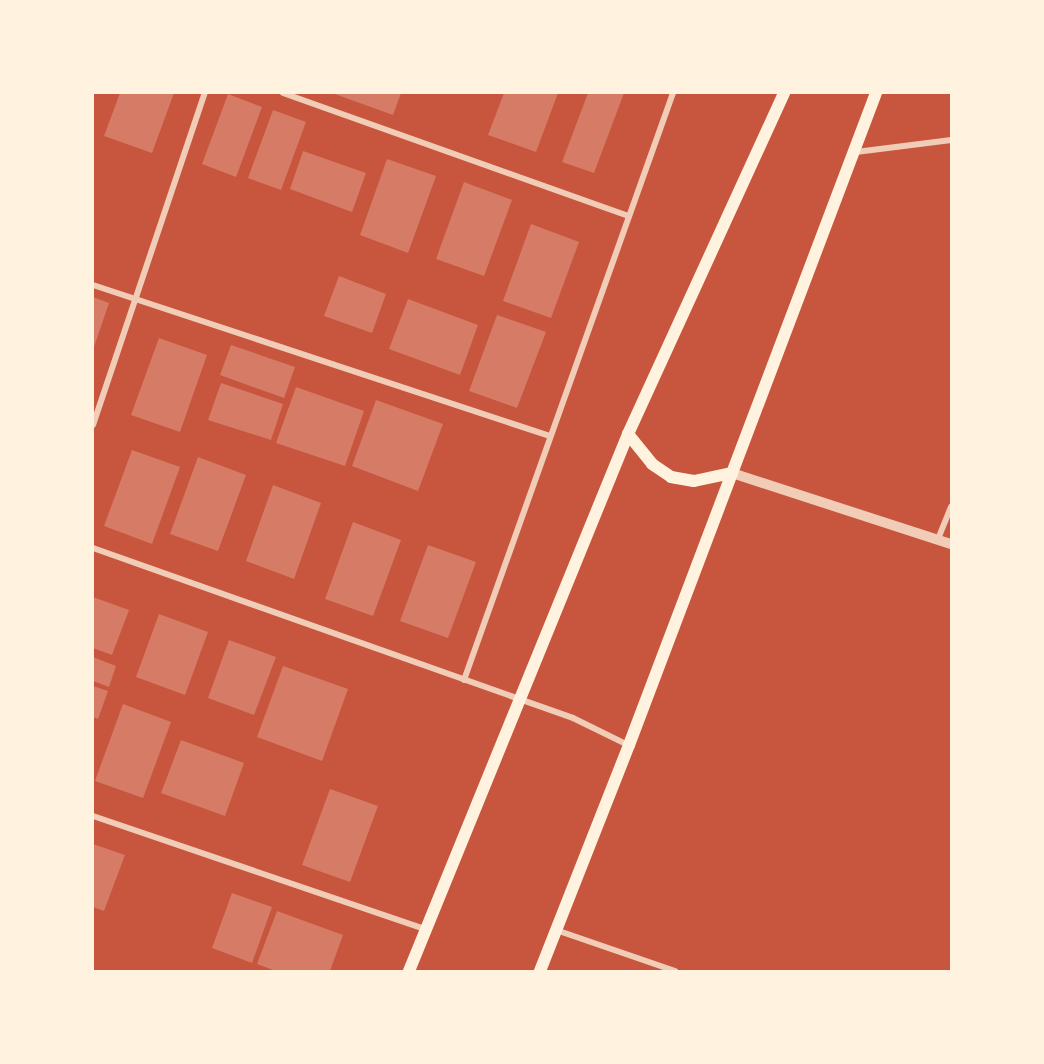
<!DOCTYPE html>
<style>
body{margin:0}
#map{position:relative;width:1044px;height:1064px;overflow:hidden;background:#c8553d;font-family:"Noto Sans",sans-serif}
div>[style]{position:absolute}
.building>*{inset:0;background:#d67c66}
.minor>*{height:6px;margin:-3px;padding:0 3px;transform-origin:3px;border-radius:3px;background:#f1ccb7}
.tertiary>*{height:10px;margin:-5px;padding:0 5px;transform-origin:5px;border-radius:5px;background:#f1ccb7}
.secondary>*{height:12px;margin:-6px;padding:0 6px;transform-origin:6px;border-radius:6px;background:#fff3e0}
span{translate:-50% -50%;white-space:nowrap;text-align:center;line-height:1.15;-webkit-text-stroke:6px #fff3e0;paint-order:stroke}
.frame{position:absolute;inset:0;border:94px solid #fff3e0;pointer-events:none}
</style>
<div id="map">
<div class="building">
<i style="clip-path:polygon(120px 93px,174px 93px,152px 153px,104px 136px)"></i>
<i style="clip-path:polygon(332px 93px,401px 93px,393px 115px)"></i>
<i style="clip-path:polygon(504px 93px,558px 93px,536px 152px,488px 135px)"></i>
<i style="clip-path:polygon(588px 93px,624px 93px,594px 173px,562px 162px)"></i>
<i style="clip-path:polygon(228px 94px,262px 107px,236px 177px,202px 164px)"></i>
<i style="clip-path:polygon(273px 110px,306px 122px,281px 190px,248px 178px)"></i>
<i style="clip-path:polygon(303px 151px,366px 173px,352px 212px,290px 189px)"></i>
<i style="clip-path:polygon(387px 159px,436px 176px,408px 253px,360px 235px)"></i>
<i style="clip-path:polygon(464px 182px,512px 200px,484px 276px,436px 259px)"></i>
<i style="clip-path:polygon(531px 224px,579px 242px,551px 318px,503px 301px)"></i>
<i style="clip-path:polygon(339px 276px,386px 294px,372px 333px,324px 316px)"></i>
<i style="clip-path:polygon(93px 297px,109px 303px,93px 350px)"></i>
<i style="clip-path:polygon(408px 299px,478px 325px,460px 375px,389px 349px)"></i>
<i style="clip-path:polygon(497px 315px,546px 332px,517px 408px,469px 391px)"></i>
<i style="clip-path:polygon(159px 338px,207px 355px,180px 432px,131px 415px)"></i>
<i style="clip-path:polygon(231px 345px,295px 367px,284px 398px,220px 375px)"></i>
<i style="clip-path:polygon(221px 383px,283px 404px,271px 440px,208px 420px)"></i>
<i style="clip-path:polygon(296px 387px,364px 411px,345px 466px,276px 443px)"></i>
<i style="clip-path:polygon(376px 400px,443px 424px,418px 491px,352px 466px)"></i>
<i style="clip-path:polygon(132px 450px,180px 467px,152px 544px,104px 526px)"></i>
<i style="clip-path:polygon(198px 457px,246px 475px,218px 551px,170px 534px)"></i>
<i style="clip-path:polygon(273px 485px,321px 503px,294px 579px,246px 561px)"></i>
<i style="clip-path:polygon(353px 522px,401px 540px,373px 616px,325px 599px)"></i>
<i style="clip-path:polygon(428px 545px,476px 562px,448px 638px,400px 621px)"></i>
<i style="clip-path:polygon(93px 597px,129px 610px,112px 655px,93px 648px)"></i>
<i style="clip-path:polygon(159px 614px,208px 632px,185px 695px,136px 677px)"></i>
<i style="clip-path:polygon(229px 640px,276px 657px,254px 715px,208px 698px)"></i>
<i style="clip-path:polygon(93px 657px,116px 666px,109px 687px,93px 681px)"></i>
<i style="clip-path:polygon(283px 666px,348px 689px,322px 761px,257px 737px)"></i>
<i style="clip-path:polygon(93px 686px,108px 691px,98px 719px,93px 717px)"></i>
<i style="clip-path:polygon(123px 704px,171px 722px,143px 798px,95px 781px)"></i>
<i style="clip-path:polygon(181px 740px,244px 763px,225px 816px,161px 793px)"></i>
<i style="clip-path:polygon(330px 789px,378px 806px,350px 882px,302px 865px)"></i>
<i style="clip-path:polygon(93px 844px,125px 855px,104px 911px,93px 907px)"></i>
<i style="clip-path:polygon(232px 893px,272px 907px,252px 963px,212px 948px)"></i>
<i style="clip-path:polygon(277px 911px,343px 935px,330px 971px,276px 971px,257px 964px)"></i>
</div>
<div class="minor">
<i style="left:283px;top:93px;width:366px;rotate:19.6deg"></i>
<i style="left:856px;top:152px;width:96px;rotate:-7.2deg"></i>
<i style="left:93px;top:285px;width:480px;rotate:18.3deg"></i>
<i style="left:93px;top:425px;width:350px;rotate:-71.4deg"></i>
<i style="left:938px;top:539px;width:35px;rotate:-68deg"></i>
<i style="left:93px;top:548px;width:509px;rotate:19.5deg"></i>
<i style="left:573px;top:718px;width:61px;rotate:26.1deg"></i>
<i style="left:464px;top:680px;width:623px;rotate:-70.4deg"></i>
<i style="left:93px;top:816px;width:350px;rotate:18.8deg"></i>
<i style="left:556px;top:930px;width:126px;rotate:19deg"></i>
</div>
<div class="tertiary">
<i style="left:732px;top:473px;width:230px;rotate:18deg"></i>
</div>
<div class="secondary">
<i style="left:628px;top:434px;width:38px;rotate:51deg"></i>
<i style="left:652px;top:464px;width:23px;rotate:34deg"></i>
<i style="left:671px;top:477px;width:23px;rotate:10deg"></i>
<i style="left:694px;top:481px;width:39px;rotate:-12deg"></i>
<i style="left:409px;top:971px;width:580px;rotate:-67.81deg"></i>
<i style="left:628px;top:434px;width:375px;rotate:-65.4deg"></i>
<i style="left:540px;top:971px;width:243px;rotate:-68.5deg"></i>
<i style="left:629px;top:745px;width:697px;rotate:-69.25deg"></i>
</div>
<div class="frame"></div>
</div>
